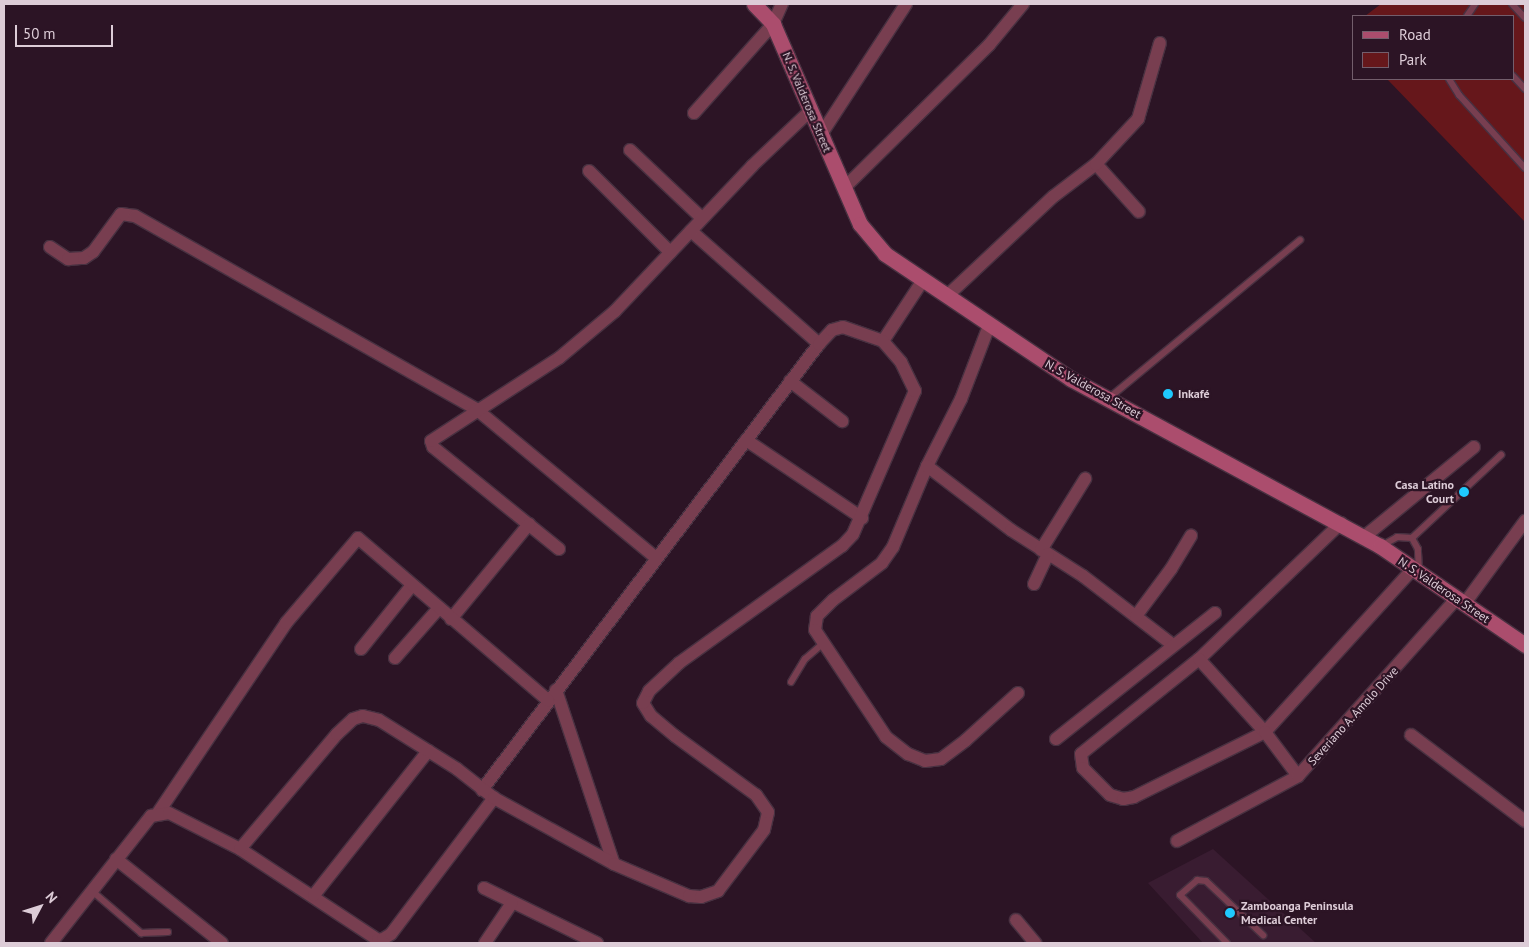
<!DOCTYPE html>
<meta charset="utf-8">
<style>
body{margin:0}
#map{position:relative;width:1529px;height:947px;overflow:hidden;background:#2c1425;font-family:"PT Sans",sans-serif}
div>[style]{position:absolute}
.built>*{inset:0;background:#391c31}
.green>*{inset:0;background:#66171b}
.roads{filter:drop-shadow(1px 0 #483141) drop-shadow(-1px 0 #483141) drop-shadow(0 1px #483141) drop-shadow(0 -1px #483141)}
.lane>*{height:6px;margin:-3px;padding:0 3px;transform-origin:3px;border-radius:3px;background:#783e50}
.street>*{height:12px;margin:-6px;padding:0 6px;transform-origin:6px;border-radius:6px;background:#783e50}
.secondary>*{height:15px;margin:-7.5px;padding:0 7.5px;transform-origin:7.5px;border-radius:7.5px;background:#ab4d6d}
.dots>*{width:14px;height:14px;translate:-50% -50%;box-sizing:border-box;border:2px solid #2c1425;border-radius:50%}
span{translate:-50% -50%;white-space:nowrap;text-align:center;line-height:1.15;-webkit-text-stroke:4.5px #2c1425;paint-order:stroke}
.street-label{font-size:12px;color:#ddccd7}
.poi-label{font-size:12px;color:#ddccd7;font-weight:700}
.left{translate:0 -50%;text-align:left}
.right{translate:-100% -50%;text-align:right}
.frame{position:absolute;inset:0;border:5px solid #ddccd7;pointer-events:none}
.legend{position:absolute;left:1352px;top:15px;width:162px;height:65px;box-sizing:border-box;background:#2c1425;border:1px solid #735e6c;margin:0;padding:6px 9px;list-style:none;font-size:15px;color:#ddccd7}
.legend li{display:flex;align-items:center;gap:10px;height:25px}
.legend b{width:25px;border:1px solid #735e6c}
.north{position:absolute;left:15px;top:882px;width:50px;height:50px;-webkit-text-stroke:4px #2c1425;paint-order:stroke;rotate:50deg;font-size:14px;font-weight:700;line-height:20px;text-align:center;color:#ddccd7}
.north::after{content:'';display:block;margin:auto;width:18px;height:22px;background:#ddccd7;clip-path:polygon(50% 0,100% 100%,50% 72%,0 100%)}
.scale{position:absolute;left:15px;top:25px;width:98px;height:22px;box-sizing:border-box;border:2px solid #ddccd7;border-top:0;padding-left:6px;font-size:15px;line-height:18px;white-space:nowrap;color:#ddccd7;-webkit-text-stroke:4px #2c1425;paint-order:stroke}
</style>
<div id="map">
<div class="built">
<i style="clip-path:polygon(1213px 849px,1316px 943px,1203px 943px,1148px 883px)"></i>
</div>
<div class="green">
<i style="clip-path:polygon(1381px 4px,1525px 4px,1525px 222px,1387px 79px,1513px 79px,1513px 16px,1365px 16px)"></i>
</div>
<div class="roads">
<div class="lane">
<i style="left:1512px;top:4px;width:19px;rotate:47deg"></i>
<i style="left:1467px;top:16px;width:14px;rotate:-56deg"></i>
<i style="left:1513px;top:76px;width:18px;rotate:47deg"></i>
<i style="left:1449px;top:79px;width:19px;rotate:58deg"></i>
<i style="left:1459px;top:95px;width:98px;rotate:47.9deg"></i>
<i style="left:1109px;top:398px;width:248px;rotate:-39.6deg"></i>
<i style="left:1381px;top:546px;width:18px;rotate:-29deg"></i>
<i style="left:1397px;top:537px;width:15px;rotate:4deg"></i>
<i style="left:1419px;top:571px;width:22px;rotate:-93deg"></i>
<i style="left:1418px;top:549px;width:13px;rotate:-119deg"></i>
<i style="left:1412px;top:538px;width:122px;rotate:-43deg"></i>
<i style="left:791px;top:682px;width:27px;rotate:-59deg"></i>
<i style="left:805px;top:659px;width:23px;rotate:-41deg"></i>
<i style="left:92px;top:891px;width:65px;rotate:40.6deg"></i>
<i style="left:141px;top:933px;width:27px;rotate:-2deg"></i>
<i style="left:1227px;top:943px;width:67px;rotate:-134.4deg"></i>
<i style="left:1180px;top:895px;width:23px;rotate:-41deg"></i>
<i style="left:1197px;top:880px;width:9px;rotate:6deg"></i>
<i style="left:1206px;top:881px;width:79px;rotate:43.5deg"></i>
</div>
<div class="street">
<i style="left:694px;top:113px;width:119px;rotate:-48.4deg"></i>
<i style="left:773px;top:24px;width:22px;rotate:-66deg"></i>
<i style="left:822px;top:133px;width:154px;rotate:-56.9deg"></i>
<i style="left:630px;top:150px;width:99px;rotate:43.4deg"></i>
<i style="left:1096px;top:164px;width:64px;rotate:48.1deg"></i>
<i style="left:589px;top:171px;width:115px;rotate:45deg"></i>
<i style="left:844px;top:188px;width:204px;rotate:-44.6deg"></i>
<i style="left:989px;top:45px;width:53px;rotate:-50.3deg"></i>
<i style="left:691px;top:231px;width:171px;rotate:41.4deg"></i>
<i style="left:50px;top:247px;width:22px;rotate:34deg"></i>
<i style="left:68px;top:259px;width:16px;rotate:-4deg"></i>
<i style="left:84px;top:258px;width:11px;rotate:-34deg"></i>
<i style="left:93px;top:252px;width:47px;rotate:-53.6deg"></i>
<i style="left:121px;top:214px;width:14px;rotate:8deg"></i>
<i style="left:135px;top:216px;width:392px;rotate:29.5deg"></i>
<i style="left:476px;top:409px;width:234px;rotate:39.6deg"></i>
<i style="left:947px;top:296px;width:146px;rotate:-43.1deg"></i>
<i style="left:1054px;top:196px;width:53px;rotate:-37.3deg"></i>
<i style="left:1096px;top:164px;width:62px;rotate:-47deg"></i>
<i style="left:1138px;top:119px;width:79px;rotate:-73.9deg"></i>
<i style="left:989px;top:326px;width:78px;rotate:111deg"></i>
<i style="left:961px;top:399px;width:75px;rotate:116.9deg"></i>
<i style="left:927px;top:466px;width:88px;rotate:112.8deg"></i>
<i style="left:893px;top:547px;width:19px;rotate:125deg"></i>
<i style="left:882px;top:563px;width:61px;rotate:142.9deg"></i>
<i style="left:833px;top:600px;width:23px;rotate:135deg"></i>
<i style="left:817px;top:616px;width:14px;rotate:98deg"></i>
<i style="left:815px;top:630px;width:128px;rotate:56.4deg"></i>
<i style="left:886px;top:737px;width:28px;rotate:38deg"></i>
<i style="left:908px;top:754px;width:18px;rotate:22deg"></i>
<i style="left:925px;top:761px;width:16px;rotate:-7deg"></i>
<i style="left:941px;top:759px;width:31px;rotate:-37deg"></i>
<i style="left:966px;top:740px;width:70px;rotate:-42.1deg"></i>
<i style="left:790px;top:381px;width:66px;rotate:37.6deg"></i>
<i style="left:746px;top:440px;width:140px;rotate:33.9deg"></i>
<i style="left:927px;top:466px;width:106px;rotate:37.3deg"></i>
<i style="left:1011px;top:530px;width:85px;rotate:32.6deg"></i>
<i style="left:1083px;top:576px;width:113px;rotate:37.5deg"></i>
<i style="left:1341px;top:523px;width:197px;rotate:136.2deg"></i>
<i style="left:1199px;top:659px;width:151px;rotate:141.2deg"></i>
<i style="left:1081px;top:754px;width:14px;rotate:82deg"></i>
<i style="left:1083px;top:768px;width:38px;rotate:45deg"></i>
<i style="left:1110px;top:795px;width:14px;rotate:17deg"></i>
<i style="left:1123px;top:799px;width:11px;rotate:-10deg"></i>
<i style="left:1134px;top:797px;width:146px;rotate:-26.4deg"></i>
<i style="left:1265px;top:732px;width:220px;rotate:-47.8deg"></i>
<i style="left:1364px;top:537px;width:142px;rotate:-39.3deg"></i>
<i style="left:559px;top:549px;width:162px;rotate:-141deg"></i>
<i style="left:433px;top:447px;width:6px;rotate:-108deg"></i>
<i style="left:431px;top:441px;width:153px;rotate:-33deg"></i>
<i style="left:559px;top:358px;width:73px;rotate:-40deg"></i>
<i style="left:615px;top:311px;width:199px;rotate:-46.6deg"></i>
<i style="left:752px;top:166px;width:81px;rotate:-43.5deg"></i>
<i style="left:1041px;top:550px;width:84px;rotate:-58.2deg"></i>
<i style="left:1034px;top:584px;width:33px;rotate:-65deg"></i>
<i style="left:1465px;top:603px;width:102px;rotate:-53.8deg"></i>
<i style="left:1136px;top:616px;width:59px;rotate:-53.3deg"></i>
<i style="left:1171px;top:569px;width:39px;rotate:-59deg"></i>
<i style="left:451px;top:619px;width:123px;rotate:-50.6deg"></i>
<i style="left:361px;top:649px;width:82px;rotate:-51.4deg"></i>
<i style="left:395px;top:658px;width:67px;rotate:-48.7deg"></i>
<i style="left:1199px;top:659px;width:98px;rotate:47.9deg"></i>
<i style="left:1265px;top:732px;width:55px;rotate:53.1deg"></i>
<i style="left:556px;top:690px;width:183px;rotate:71.6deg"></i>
<i style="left:1411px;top:735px;width:143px;rotate:37deg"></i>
<i style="left:1056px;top:739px;width:203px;rotate:-38.4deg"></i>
<i style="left:482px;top:790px;width:559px;rotate:-52.93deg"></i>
<i style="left:819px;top:344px;width:19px;rotate:-47deg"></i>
<i style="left:832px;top:330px;width:11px;rotate:-15deg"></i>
<i style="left:843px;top:327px;width:42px;rotate:19.3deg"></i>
<i style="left:883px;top:341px;width:73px;rotate:-56.7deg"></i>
<i style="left:158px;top:813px;width:229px;rotate:-56deg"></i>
<i style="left:286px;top:623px;width:111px;rotate:-49.7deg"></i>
<i style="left:358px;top:538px;width:250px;rotate:40.5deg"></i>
<i style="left:1177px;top:841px;width:137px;rotate:-28.2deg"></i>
<i style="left:1298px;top:776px;width:239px;rotate:-48.2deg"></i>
<i style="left:240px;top:849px;width:165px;rotate:33.4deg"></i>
<i style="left:378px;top:940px;width:5px;rotate:-11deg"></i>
<i style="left:383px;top:939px;width:9px;rotate:-32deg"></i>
<i style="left:391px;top:934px;width:171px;rotate:-52.9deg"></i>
<i style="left:116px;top:859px;width:135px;rotate:38.4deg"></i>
<i style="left:484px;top:888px;width:126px;rotate:26deg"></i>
<i style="left:314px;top:895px;width:184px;rotate:-51.6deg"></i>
<i style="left:1016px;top:920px;width:30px;rotate:50deg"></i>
<i style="left:51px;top:943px;width:162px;rotate:-51.8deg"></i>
<i style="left:151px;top:816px;width:18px;rotate:-9deg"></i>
<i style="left:169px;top:813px;width:80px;rotate:26.9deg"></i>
<i style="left:240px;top:849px;width:150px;rotate:-49.9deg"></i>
<i style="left:337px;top:734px;width:22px;rotate:-43deg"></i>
<i style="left:353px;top:719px;width:10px;rotate:-17deg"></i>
<i style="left:363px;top:716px;width:16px;rotate:14deg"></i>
<i style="left:379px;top:720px;width:92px;rotate:32.1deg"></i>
<i style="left:457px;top:769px;width:47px;rotate:38.1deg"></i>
<i style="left:494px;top:798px;width:137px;rotate:28.8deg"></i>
<i style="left:614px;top:864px;width:82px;rotate:23.1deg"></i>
<i style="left:689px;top:896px;width:12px;rotate:5deg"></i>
<i style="left:701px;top:897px;width:18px;rotate:-19deg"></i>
<i style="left:718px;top:891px;width:76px;rotate:-53deg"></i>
<i style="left:764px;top:830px;width:18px;rotate:-77deg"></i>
<i style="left:768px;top:812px;width:21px;rotate:-125deg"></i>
<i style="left:756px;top:795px;width:100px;rotate:-143.9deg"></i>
<i style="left:675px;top:736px;width:31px;rotate:-140deg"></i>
<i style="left:651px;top:716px;width:15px;rotate:-122deg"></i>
<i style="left:643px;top:703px;width:13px;rotate:-63deg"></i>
<i style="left:649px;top:691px;width:41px;rotate:-43deg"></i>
<i style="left:679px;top:663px;width:201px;rotate:-35.7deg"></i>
<i style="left:842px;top:546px;width:16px;rotate:-47deg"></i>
<i style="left:853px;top:534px;width:156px;rotate:-66.6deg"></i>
<i style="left:915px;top:391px;width:32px;rotate:-116deg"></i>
<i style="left:901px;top:362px;width:28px;rotate:-131deg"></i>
<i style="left:485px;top:943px;width:48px;rotate:-56deg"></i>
</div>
<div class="secondary">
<i style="left:754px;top:4px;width:28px;rotate:46deg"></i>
<i style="left:773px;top:24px;width:218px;rotate:66.5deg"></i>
<i style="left:860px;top:224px;width:39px;rotate:50deg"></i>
<i style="left:885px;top:254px;width:224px;rotate:33.9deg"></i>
<i style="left:1071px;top:379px;width:351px;rotate:28.4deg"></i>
<i style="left:1380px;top:546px;width:176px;rotate:34.3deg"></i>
</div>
</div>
<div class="dots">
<i style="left:1168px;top:394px;background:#1fc9fd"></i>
<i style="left:1464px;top:492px;background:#1fc9fd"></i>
<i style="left:1230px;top:913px;background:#1fc9fd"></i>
</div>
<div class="street-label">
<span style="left:807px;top:102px;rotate:67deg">N. S. Valderosa Street</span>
<span style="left:1093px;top:389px;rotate:29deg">N. S. Valderosa Street</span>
<span style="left:1444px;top:590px;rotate:34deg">N. S. Valderosa Street</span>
<span style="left:1353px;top:716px;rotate:-48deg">Severiano A. Amolo Drive</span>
</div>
<div class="poi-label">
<span class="left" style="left:1178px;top:394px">Inkafé</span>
<span class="right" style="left:1454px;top:492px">Casa Latino<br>Court</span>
<span class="left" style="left:1241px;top:913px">Zamboanga Peninsula<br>Medical Center</span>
</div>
<div class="frame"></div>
<ul class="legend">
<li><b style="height:6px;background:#ab4d6d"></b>Road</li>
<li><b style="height:14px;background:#66171b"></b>Park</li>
</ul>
<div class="north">N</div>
<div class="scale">50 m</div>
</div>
